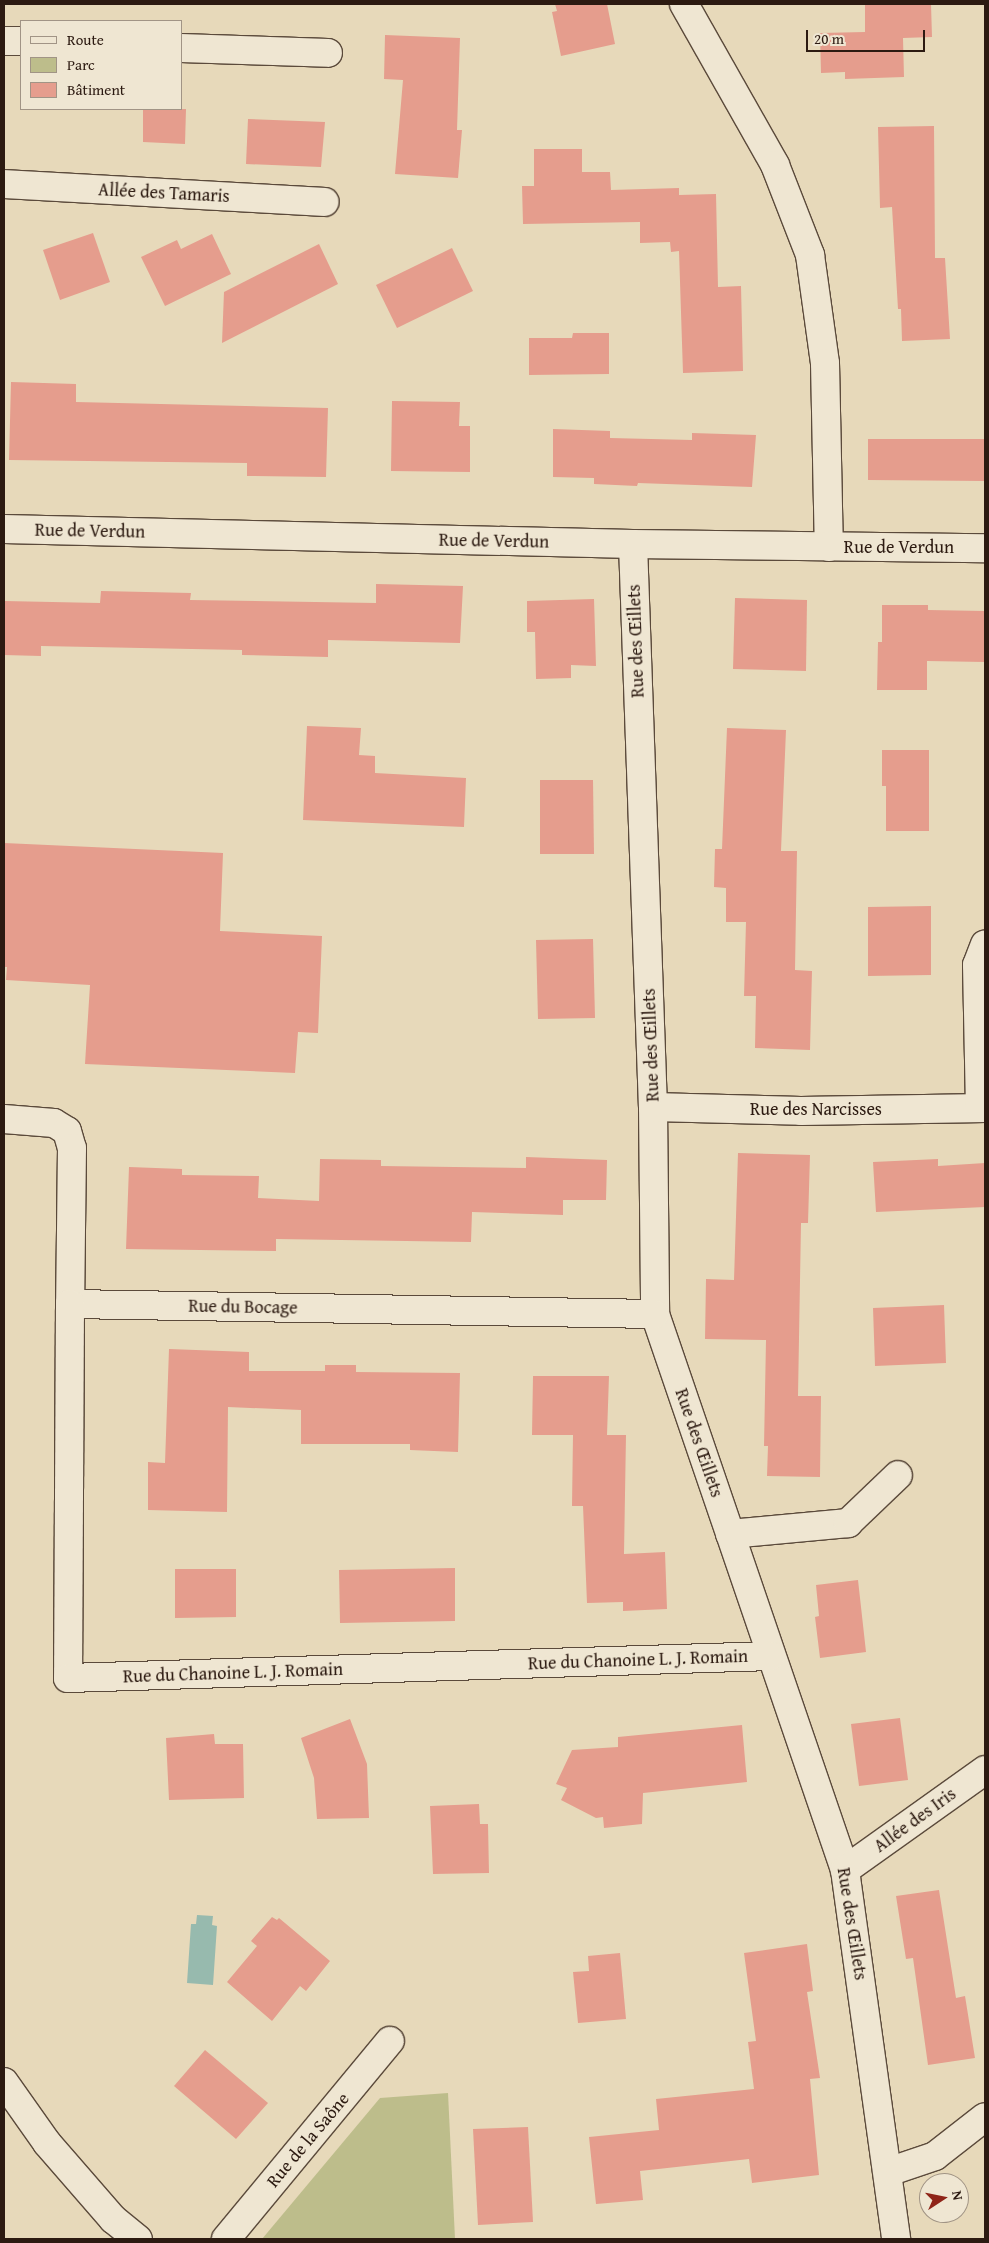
<!DOCTYPE html>
<meta charset="utf-8">
<style>
body{margin:0}
#map{position:relative;width:989px;height:2243px;overflow:hidden;background:#e7d9ba;font-family:"Gentium Book Plus",serif}
div>[style]{position:absolute}
.green>*{inset:0;background:#bdbd8b}
.water>*{inset:0;background:#97baae}
.building>*{inset:0;background:#e59d8d}
.roads{filter:drop-shadow(1px 0 #5b4a3b) drop-shadow(-1px 0 #5b4a3b) drop-shadow(0 1px #5b4a3b) drop-shadow(0 -1px #5b4a3b)}
.street>*{height:28px;margin:-14px;padding:0 14px;transform-origin:14px;border-radius:14px;background:#efe6d2}
span{translate:-50% -50%;white-space:nowrap;text-align:center;line-height:1.15;-webkit-text-stroke:4px #efe6d2;paint-order:stroke}
.street-label{font-size:18px;color:#2c1a11}
.frame{position:absolute;inset:0;border:5px solid #2c1a11;pointer-events:none}
.legend{position:absolute;left:20px;top:20px;width:162px;height:90px;box-sizing:border-box;background:#efe6d2;border:1px solid #a19485;margin:0;padding:6px 9px;list-style:none;font-size:15px;color:#2c1a11}
.legend li{display:flex;align-items:center;gap:10px;height:25px}
.legend b{width:25px;border:1px solid #a19485}
.north{position:absolute;left:919px;top:2173px;width:50px;height:50px;box-sizing:border-box;background:#efe6d2;border:1px solid #a19485;border-radius:50%;rotate:79deg;font-size:14px;font-weight:700;line-height:20px;text-align:center;color:#2c1a11}
.north::after{content:'';display:block;margin:auto;width:18px;height:22px;background:#8f2418;clip-path:polygon(50% 0,100% 100%,50% 72%,0 100%)}
.scale{position:absolute;left:806px;top:30px;width:119px;height:22px;box-sizing:border-box;border:2px solid #2c1a11;border-top:0;padding-left:6px;font-size:15px;line-height:18px;white-space:nowrap;color:#2c1a11;-webkit-text-stroke:4px #efe6d2;paint-order:stroke}
</style>
<div id="map">
<div class="green">
<i style="clip-path:polygon(448px 2093px,455px 2239px,262px 2239px,380px 2098px)"></i>
</div>
<div class="water">
<i style="clip-path:polygon(197px 1915px,213px 1916px,212px 1925px,217px 1926px,213px 1985px,187px 1983px,191px 1924px,196px 1924px)"></i>
</div>
<div class="building">
<i style="clip-path:polygon(555px 4px,607px 4px,615px 44px,561px 56px,552px 12px,557px 11px)"></i>
<i style="clip-path:polygon(865px 4px,931px 4px,932px 37px,903px 38px,904px 77px,845px 79px,845px 72px,821px 73px,820px 33px,865px 32px)"></i>
<i style="clip-path:polygon(385px 35px,460px 38px,457px 130px,462px 130px,458px 178px,395px 174px,403px 80px,384px 79px)"></i>
<i style="clip-path:polygon(143px 109px,186px 109px,185px 144px,143px 142px)"></i>
<i style="clip-path:polygon(248px 119px,325px 122px,321px 167px,246px 164px)"></i>
<i style="clip-path:polygon(934px 126px,935px 258px,945px 258px,950px 339px,902px 341px,901px 309px,898px 309px,892px 207px,880px 208px,878px 127px)"></i>
<i style="clip-path:polygon(534px 149px,582px 149px,582px 172px,610px 172px,611px 190px,679px 188px,679px 195px,716px 194px,718px 287px,741px 286px,743px 371px,683px 373px,679px 251px,671px 252px,670px 242px,640px 243px,640px 222px,523px 224px,522px 186px,534px 186px)"></i>
<i style="clip-path:polygon(93px 233px,110px 282px,60px 300px,43px 250px)"></i>
<i style="clip-path:polygon(212px 234px,231px 274px,165px 306px,141px 257px,177px 240px,181px 249px)"></i>
<i style="clip-path:polygon(319px 244px,338px 284px,222px 343px,224px 292px)"></i>
<i style="clip-path:polygon(452px 248px,473px 291px,397px 328px,376px 285px)"></i>
<i style="clip-path:polygon(573px 333px,609px 333px,609px 374px,529px 375px,529px 338px,572px 338px)"></i>
<i style="clip-path:polygon(11px 382px,76px 384px,76px 402px,328px 408px,326px 477px,247px 476px,247px 463px,9px 460px)"></i>
<i style="clip-path:polygon(392px 401px,460px 402px,459px 426px,470px 426px,470px 472px,391px 471px)"></i>
<i style="clip-path:polygon(553px 429px,610px 431px,610px 438px,692px 440px,692px 433px,756px 435px,752px 487px,638px 483px,637px 486px,594px 484px,594px 478px,553px 477px)"></i>
<i style="clip-path:polygon(868px 439px,985px 439px,985px 481px,868px 480px)"></i>
<i style="clip-path:polygon(376px 584px,463px 586px,460px 643px,328px 640px,328px 657px,242px 655px,242px 650px,41px 646px,41px 656px,4px 655px,4px 601px,100px 603px,101px 591px,191px 593px,190px 600px,376px 603px)"></i>
<i style="clip-path:polygon(735px 598px,807px 600px,806px 671px,733px 669px)"></i>
<i style="clip-path:polygon(594px 599px,596px 666px,571px 665px,571px 678px,536px 679px,535px 632px,527px 632px,527px 601px)"></i>
<i style="clip-path:polygon(882px 605px,928px 605px,928px 610px,985px 611px,985px 662px,927px 661px,927px 690px,877px 690px,878px 642px,882px 642px)"></i>
<i style="clip-path:polygon(307px 726px,361px 728px,359px 755px,375px 756px,375px 773px,466px 778px,464px 827px,303px 820px)"></i>
<i style="clip-path:polygon(727px 728px,786px 730px,781px 851px,797px 851px,795px 970px,812px 971px,810px 1050px,755px 1048px,756px 996px,744px 996px,746px 922px,726px 922px,726px 888px,714px 887px,715px 849px,722px 849px)"></i>
<i style="clip-path:polygon(882px 750px,929px 750px,929px 831px,886px 831px,886px 786px,882px 786px)"></i>
<i style="clip-path:polygon(540px 780px,593px 780px,594px 854px,540px 854px)"></i>
<i style="clip-path:polygon(4px 843px,223px 853px,220px 931px,322px 936px,318px 1033px,298px 1032px,295px 1073px,85px 1064px,90px 985px,6px 980px,7px 967px,4px 967px)"></i>
<i style="clip-path:polygon(931px 906px,931px 975px,868px 976px,868px 907px)"></i>
<i style="clip-path:polygon(593px 939px,595px 1018px,538px 1019px,536px 940px)"></i>
<i style="clip-path:polygon(738px 1153px,810px 1155px,808px 1223px,801px 1223px,798px 1396px,821px 1396px,820px 1477px,767px 1476px,768px 1446px,764px 1446px,766px 1340px,705px 1339px,706px 1279px,734px 1280px)"></i>
<i style="clip-path:polygon(526px 1157px,607px 1160px,606px 1200px,563px 1200px,563px 1215px,472px 1212px,471px 1242px,276px 1239px,276px 1251px,126px 1249px,129px 1167px,182px 1169px,182px 1175px,259px 1176px,258px 1198px,319px 1201px,320px 1159px,381px 1160px,381px 1166px,526px 1168px)"></i>
<i style="clip-path:polygon(938px 1159px,938px 1166px,985px 1163px,985px 1207px,876px 1212px,873px 1162px)"></i>
<i style="clip-path:polygon(944px 1305px,946px 1363px,875px 1366px,873px 1308px)"></i>
<i style="clip-path:polygon(169px 1349px,249px 1352px,249px 1371px,325px 1371px,325px 1365px,356px 1365px,356px 1372px,460px 1373px,458px 1452px,410px 1450px,410px 1444px,301px 1444px,301px 1410px,228px 1407px,227px 1512px,148px 1510px,148px 1462px,165px 1463px)"></i>
<i style="clip-path:polygon(533px 1376px,609px 1376px,607px 1435px,626px 1435px,624px 1554px,665px 1552px,667px 1609px,623px 1611px,623px 1602px,587px 1603px,583px 1506px,572px 1506px,573px 1435px,532px 1435px)"></i>
<i style="clip-path:polygon(455px 1568px,455px 1621px,340px 1623px,339px 1570px)"></i>
<i style="clip-path:polygon(175px 1569px,236px 1569px,236px 1617px,175px 1618px)"></i>
<i style="clip-path:polygon(858px 1580px,866px 1652px,820px 1658px,815px 1617px,819px 1616px,816px 1585px)"></i>
<i style="clip-path:polygon(900px 1718px,908px 1780px,859px 1786px,851px 1724px)"></i>
<i style="clip-path:polygon(350px 1719px,367px 1764px,369px 1818px,317px 1819px,314px 1778px,301px 1738px)"></i>
<i style="clip-path:polygon(742px 1725px,747px 1782px,643px 1793px,642px 1824px,604px 1828px,603px 1817px,596px 1818px,561px 1800px,567px 1788px,556px 1784px,572px 1750px,618px 1747px,618px 1737px)"></i>
<i style="clip-path:polygon(214px 1734px,215px 1744px,243px 1744px,244px 1798px,169px 1800px,166px 1738px)"></i>
<i style="clip-path:polygon(479px 1804px,480px 1824px,488px 1824px,489px 1873px,433px 1874px,430px 1806px)"></i>
<i style="clip-path:polygon(939px 1890px,956px 1998px,965px 1996px,975px 2058px,928px 2065px,913px 1958px,906px 1959px,896px 1896px)"></i>
<i style="clip-path:polygon(272px 1917px,277px 1920px,279px 1918px,330px 1961px,306px 1991px,300px 1986px,272px 2021px,227px 1982px,257px 1946px,251px 1941px)"></i>
<i style="clip-path:polygon(807px 1944px,813px 1991px,807px 1992px,820px 2078px,810px 2079px,819px 2175px,752px 2183px,749px 2159px,640px 2171px,643px 2200px,596px 2204px,589px 2137px,659px 2130px,656px 2099px,754px 2089px,748px 2042px,756px 2041px,744px 1953px)"></i>
<i style="clip-path:polygon(620px 1953px,626px 2019px,578px 2023px,573px 1972px,589px 1971px,588px 1956px)"></i>
<i style="clip-path:polygon(205px 2050px,268px 2103px,236px 2139px,174px 2086px)"></i>
<i style="clip-path:polygon(528px 2127px,533px 2222px,478px 2225px,473px 2129px)"></i>
</div>
<div class="roads">
<div class="street">
<i style="left:684px;top:4px;width:185px;rotate:60.5deg"></i>
<i style="left:775px;top:165px;width:97px;rotate:68.7deg"></i>
<i style="left:810px;top:255px;width:109px;rotate:82.1deg"></i>
<i style="left:825px;top:363px;width:184px;rotate:88.8deg"></i>
<i style="left:4px;top:41px;width:17px"></i>
<i style="left:181px;top:48px;width:147px;rotate:1.9deg"></i>
<i style="left:4px;top:184px;width:321px;rotate:3.2deg"></i>
<i style="left:4px;top:529px;width:629px;rotate:1.37deg"></i>
<i style="left:633px;top:544px;width:352px;rotate:0.7deg"></i>
<i style="left:633px;top:544px;width:563px;rotate:87.97deg"></i>
<i style="left:653px;top:1107px;width:207px;rotate:89.4deg"></i>
<i style="left:655px;top:1314px;width:588px;rotate:71.13deg"></i>
<i style="left:845px;top:1870px;width:373px;rotate:82.1deg"></i>
<i style="left:653px;top:1107px;width:148px;rotate:1.5deg"></i>
<i style="left:801px;top:1111px;width:184px;rotate:-0.9deg"></i>
<i style="left:980px;top:1108px;width:143px;rotate:-91.2deg"></i>
<i style="left:977px;top:965px;width:22px;rotate:-69deg"></i>
<i style="left:4px;top:1119px;width:50px;rotate:4.6deg"></i>
<i style="left:54px;top:1123px;width:15px;rotate:32deg"></i>
<i style="left:67px;top:1131px;width:18px;rotate:74deg"></i>
<i style="left:72px;top:1148px;width:156px;rotate:90.7deg"></i>
<i style="left:70px;top:1304px;width:585px;rotate:0.98deg"></i>
<i style="left:70px;top:1304px;width:374px;rotate:90.3deg"></i>
<i style="left:68px;top:1678px;width:703px;rotate:-1.79deg"></i>
<i style="left:730px;top:1534px;width:119px;rotate:-5.3deg"></i>
<i style="left:848px;top:1523px;width:69px;rotate:-43.8deg"></i>
<i style="left:845px;top:1870px;width:172px;rotate:-35.5deg"></i>
<i style="left:4px;top:2082px;width:75px;rotate:54.8deg"></i>
<i style="left:47px;top:2143px;width:101px;rotate:49deg"></i>
<i style="left:113px;top:2219px;width:32px;rotate:39deg"></i>
<i style="left:888px;top:2172px;width:50px;rotate:-18.8deg"></i>
<i style="left:935px;top:2156px;width:63px;rotate:-38deg"></i>
<i style="left:226px;top:2239px;width:257px;rotate:-50.4deg"></i>
</div>
</div>
<div class="street-label">
<span style="left:164px;top:193px;rotate:3deg">Allée des Tamaris</span>
<span style="left:90px;top:531px;rotate:1deg">Rue de Verdun</span>
<span style="left:494px;top:541px;rotate:1deg">Rue de Verdun</span>
<span style="left:899px;top:547px">Rue de Verdun</span>
<span style="left:636px;top:641px;rotate:-92deg">Rue des Œillets</span>
<span style="left:651px;top:1045px;rotate:-92deg">Rue des Œillets</span>
<span style="left:816px;top:1109px">Rue des Narcisses</span>
<span style="left:243px;top:1307px;rotate:1deg">Rue du Bocage</span>
<span style="left:699px;top:1443px;rotate:71deg">Rue des Œillets</span>
<span style="left:638px;top:1660px;rotate:-2deg">Rue du Chanoine L. J. Romain</span>
<span style="left:233px;top:1673px;rotate:-2deg">Rue du Chanoine L. J. Romain</span>
<span style="left:915px;top:1820px;rotate:-36deg">Allée des Iris</span>
<span style="left:852px;top:1924px;rotate:81deg">Rue des Œillets</span>
<span style="left:308px;top:2140px;rotate:-50deg">Rue de la Saône</span>
</div>
<div class="frame"></div>
<ul class="legend">
<li><b style="height:6px;background:#efe6d2"></b>Route</li>
<li><b style="height:14px;background:#bdbd8b"></b>Parc</li>
<li><b style="height:14px;background:#e59d8d"></b>Bâtiment</li>
</ul>
<div class="north">N</div>
<div class="scale">20 m</div>
</div>
